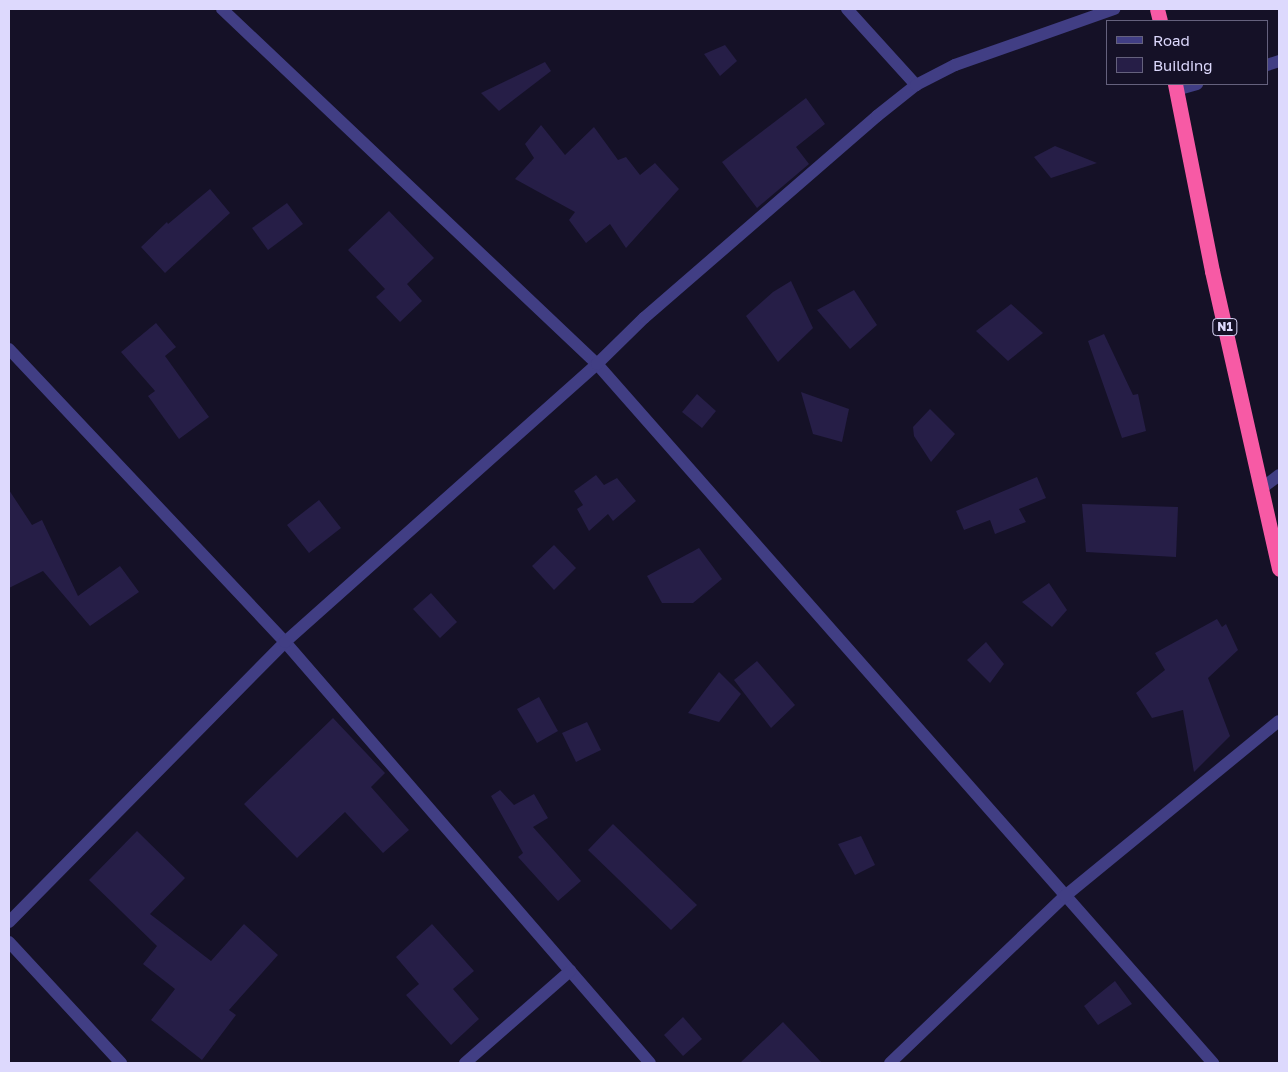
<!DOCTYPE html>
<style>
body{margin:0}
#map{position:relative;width:1288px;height:1072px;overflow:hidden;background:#151127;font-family:"Golos Text",sans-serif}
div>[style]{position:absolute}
.building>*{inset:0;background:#261e47}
.minor>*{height:12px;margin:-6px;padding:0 6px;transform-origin:6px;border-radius:6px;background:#413e84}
.highway>*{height:15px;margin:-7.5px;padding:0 7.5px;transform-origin:7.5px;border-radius:7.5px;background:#f75aa5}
span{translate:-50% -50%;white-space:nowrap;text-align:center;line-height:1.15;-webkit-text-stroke:4px #151127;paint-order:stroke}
.shield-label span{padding:1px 4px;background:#151127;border:1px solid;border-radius:4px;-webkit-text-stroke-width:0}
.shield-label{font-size:12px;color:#ddd9fd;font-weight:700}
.frame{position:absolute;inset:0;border:10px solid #ddd9fd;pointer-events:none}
.legend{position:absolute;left:1106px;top:20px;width:162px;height:65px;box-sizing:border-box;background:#151127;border:1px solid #65617d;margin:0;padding:6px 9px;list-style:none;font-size:15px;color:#ddd9fd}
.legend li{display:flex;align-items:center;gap:10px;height:25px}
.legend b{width:25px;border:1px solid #65617d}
</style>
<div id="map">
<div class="building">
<i style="clip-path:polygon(725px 45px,737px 61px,720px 76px,704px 54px)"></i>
<i style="clip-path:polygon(545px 62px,551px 71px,499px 111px,481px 93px)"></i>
<i style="clip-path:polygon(806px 98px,825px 124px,796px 147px,809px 164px,757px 208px,722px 162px)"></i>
<i style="clip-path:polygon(541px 125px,565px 155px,594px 127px,618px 160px,626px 157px,640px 175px,655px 163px,679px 189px,626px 248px,610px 224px,586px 243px,569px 220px,575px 212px,515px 179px,534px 158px,525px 144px)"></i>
<i style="clip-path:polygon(1055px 146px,1097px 163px,1051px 178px,1034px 157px)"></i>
<i style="clip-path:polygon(210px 189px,230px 213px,165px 273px,141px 247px,167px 222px,168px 224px)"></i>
<i style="clip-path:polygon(287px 203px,303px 224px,268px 250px,252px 228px)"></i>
<i style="clip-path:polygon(389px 211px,434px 258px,407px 284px,422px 301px,400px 322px,376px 297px,385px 289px,348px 250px)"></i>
<i style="clip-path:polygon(791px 281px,813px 328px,778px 362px,746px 316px,773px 292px)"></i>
<i style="clip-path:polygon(854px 290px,877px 325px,850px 349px,817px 310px)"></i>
<i style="clip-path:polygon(1011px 304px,1043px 333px,1008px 361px,976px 331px)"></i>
<i style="clip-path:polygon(156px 323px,176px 347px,165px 356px,209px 417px,179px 439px,148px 396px,155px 391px,121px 352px)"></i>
<i style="clip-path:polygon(1104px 334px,1133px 395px,1138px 394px,1146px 431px,1122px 438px,1088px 341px)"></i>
<i style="clip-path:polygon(801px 392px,849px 409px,842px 442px,813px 434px)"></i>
<i style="clip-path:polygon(697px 394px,716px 411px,702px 428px,682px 412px)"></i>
<i style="clip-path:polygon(930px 409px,955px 434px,931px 462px,914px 436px,913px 427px)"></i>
<i style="clip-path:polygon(596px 475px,604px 485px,617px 478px,636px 501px,613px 521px,608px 514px,589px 531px,577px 509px,583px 505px,574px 491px)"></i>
<i style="clip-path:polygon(1037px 477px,1046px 498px,1019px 509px,1026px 522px,995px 534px,990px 520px,964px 530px,956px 511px)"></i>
<i style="clip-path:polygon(9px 490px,32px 525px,42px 520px,78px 596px,120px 566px,139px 592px,90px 626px,43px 571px,9px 588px)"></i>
<i style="clip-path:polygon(319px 500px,341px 528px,309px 553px,287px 525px)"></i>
<i style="clip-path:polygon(1082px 504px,1178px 507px,1176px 557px,1086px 552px)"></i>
<i style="clip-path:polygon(554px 545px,576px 568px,554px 590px,532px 566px)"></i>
<i style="clip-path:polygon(699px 548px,722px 579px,693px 603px,662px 603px,647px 576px)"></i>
<i style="clip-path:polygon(1049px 583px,1067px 610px,1052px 627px,1022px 602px)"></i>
<i style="clip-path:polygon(431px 593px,457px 622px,440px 638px,413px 609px)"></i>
<i style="clip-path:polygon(1217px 619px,1222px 627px,1226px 624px,1238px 650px,1208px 678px,1230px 736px,1194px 772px,1183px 710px,1152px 718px,1136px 693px,1165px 670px,1155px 653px)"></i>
<i style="clip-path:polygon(986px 642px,1004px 664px,990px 683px,967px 660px)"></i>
<i style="clip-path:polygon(757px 661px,795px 705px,771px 728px,734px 680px)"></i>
<i style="clip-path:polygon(719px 672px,741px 694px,719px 722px,688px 713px)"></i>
<i style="clip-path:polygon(539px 697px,558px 731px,537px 743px,517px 709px)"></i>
<i style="clip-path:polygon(333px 718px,385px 773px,371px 787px,409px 830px,383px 853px,345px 812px,297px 858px,244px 804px)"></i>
<i style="clip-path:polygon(587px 722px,601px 750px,576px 762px,562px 733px)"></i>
<i style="clip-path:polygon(500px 790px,514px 805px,534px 794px,548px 818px,533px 827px,581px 881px,558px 901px,518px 857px,523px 853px,491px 796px)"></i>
<i style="clip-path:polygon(613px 824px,697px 905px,671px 930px,588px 850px)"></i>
<i style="clip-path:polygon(137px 831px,185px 878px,150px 914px,211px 961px,244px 924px,278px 955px,229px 1010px,236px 1015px,202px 1060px,151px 1020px,175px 989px,143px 964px,157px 946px,89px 880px)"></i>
<i style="clip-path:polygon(861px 836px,875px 865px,855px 875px,838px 844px)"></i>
<i style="clip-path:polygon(432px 924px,474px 971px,453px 989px,479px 1019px,451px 1045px,406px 995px,419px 984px,396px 957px)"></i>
<i style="clip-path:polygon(1115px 981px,1132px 1004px,1098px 1025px,1084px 1006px)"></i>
<i style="clip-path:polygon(683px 1017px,702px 1039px,683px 1056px,664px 1035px)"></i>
<i style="clip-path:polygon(783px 1022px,822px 1063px,740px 1063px)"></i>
</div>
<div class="minor">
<i style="left:222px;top:9px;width:516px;rotate:43.43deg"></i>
<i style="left:597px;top:364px;width:932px;rotate:48.61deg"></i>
<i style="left:847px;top:9px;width:103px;rotate:47.8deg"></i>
<i style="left:1267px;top:65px;width:13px;rotate:-18deg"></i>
<i style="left:1176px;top:90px;width:22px;rotate:-16deg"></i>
<i style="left:9px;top:349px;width:403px;rotate:46.7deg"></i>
<i style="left:285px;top:642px;width:557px;rotate:49.08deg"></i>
<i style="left:1262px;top:488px;width:21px;rotate:-37deg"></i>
<i style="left:9px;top:922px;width:393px;rotate:-45.4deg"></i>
<i style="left:285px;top:642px;width:418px;rotate:-41.7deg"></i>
<i style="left:597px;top:364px;width:66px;rotate:-44.4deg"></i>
<i style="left:644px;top:318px;width:308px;rotate:-40.9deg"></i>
<i style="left:877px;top:116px;width:50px;rotate:-38.5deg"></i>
<i style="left:916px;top:85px;width:44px;rotate:-27.1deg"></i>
<i style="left:955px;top:65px;width:169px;rotate:-19.4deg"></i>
<i style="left:9px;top:942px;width:165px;rotate:47.2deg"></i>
<i style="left:465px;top:1063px;width:140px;rotate:-41.2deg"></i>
<i style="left:890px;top:1063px;width:242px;rotate:-43.7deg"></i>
<i style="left:1065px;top:896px;width:276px;rotate:-39.3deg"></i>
</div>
<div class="highway">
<i style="left:1157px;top:9px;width:12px;rotate:76deg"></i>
<i style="left:1175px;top:84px;width:191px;rotate:78.8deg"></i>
<i style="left:1212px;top:271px;width:305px;rotate:77.3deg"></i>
</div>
<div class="shield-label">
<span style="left:1225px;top:327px">N1</span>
</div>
<div class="frame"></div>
<ul class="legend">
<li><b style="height:6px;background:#413e84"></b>Road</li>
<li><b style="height:14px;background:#261e47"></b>Building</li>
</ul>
</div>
